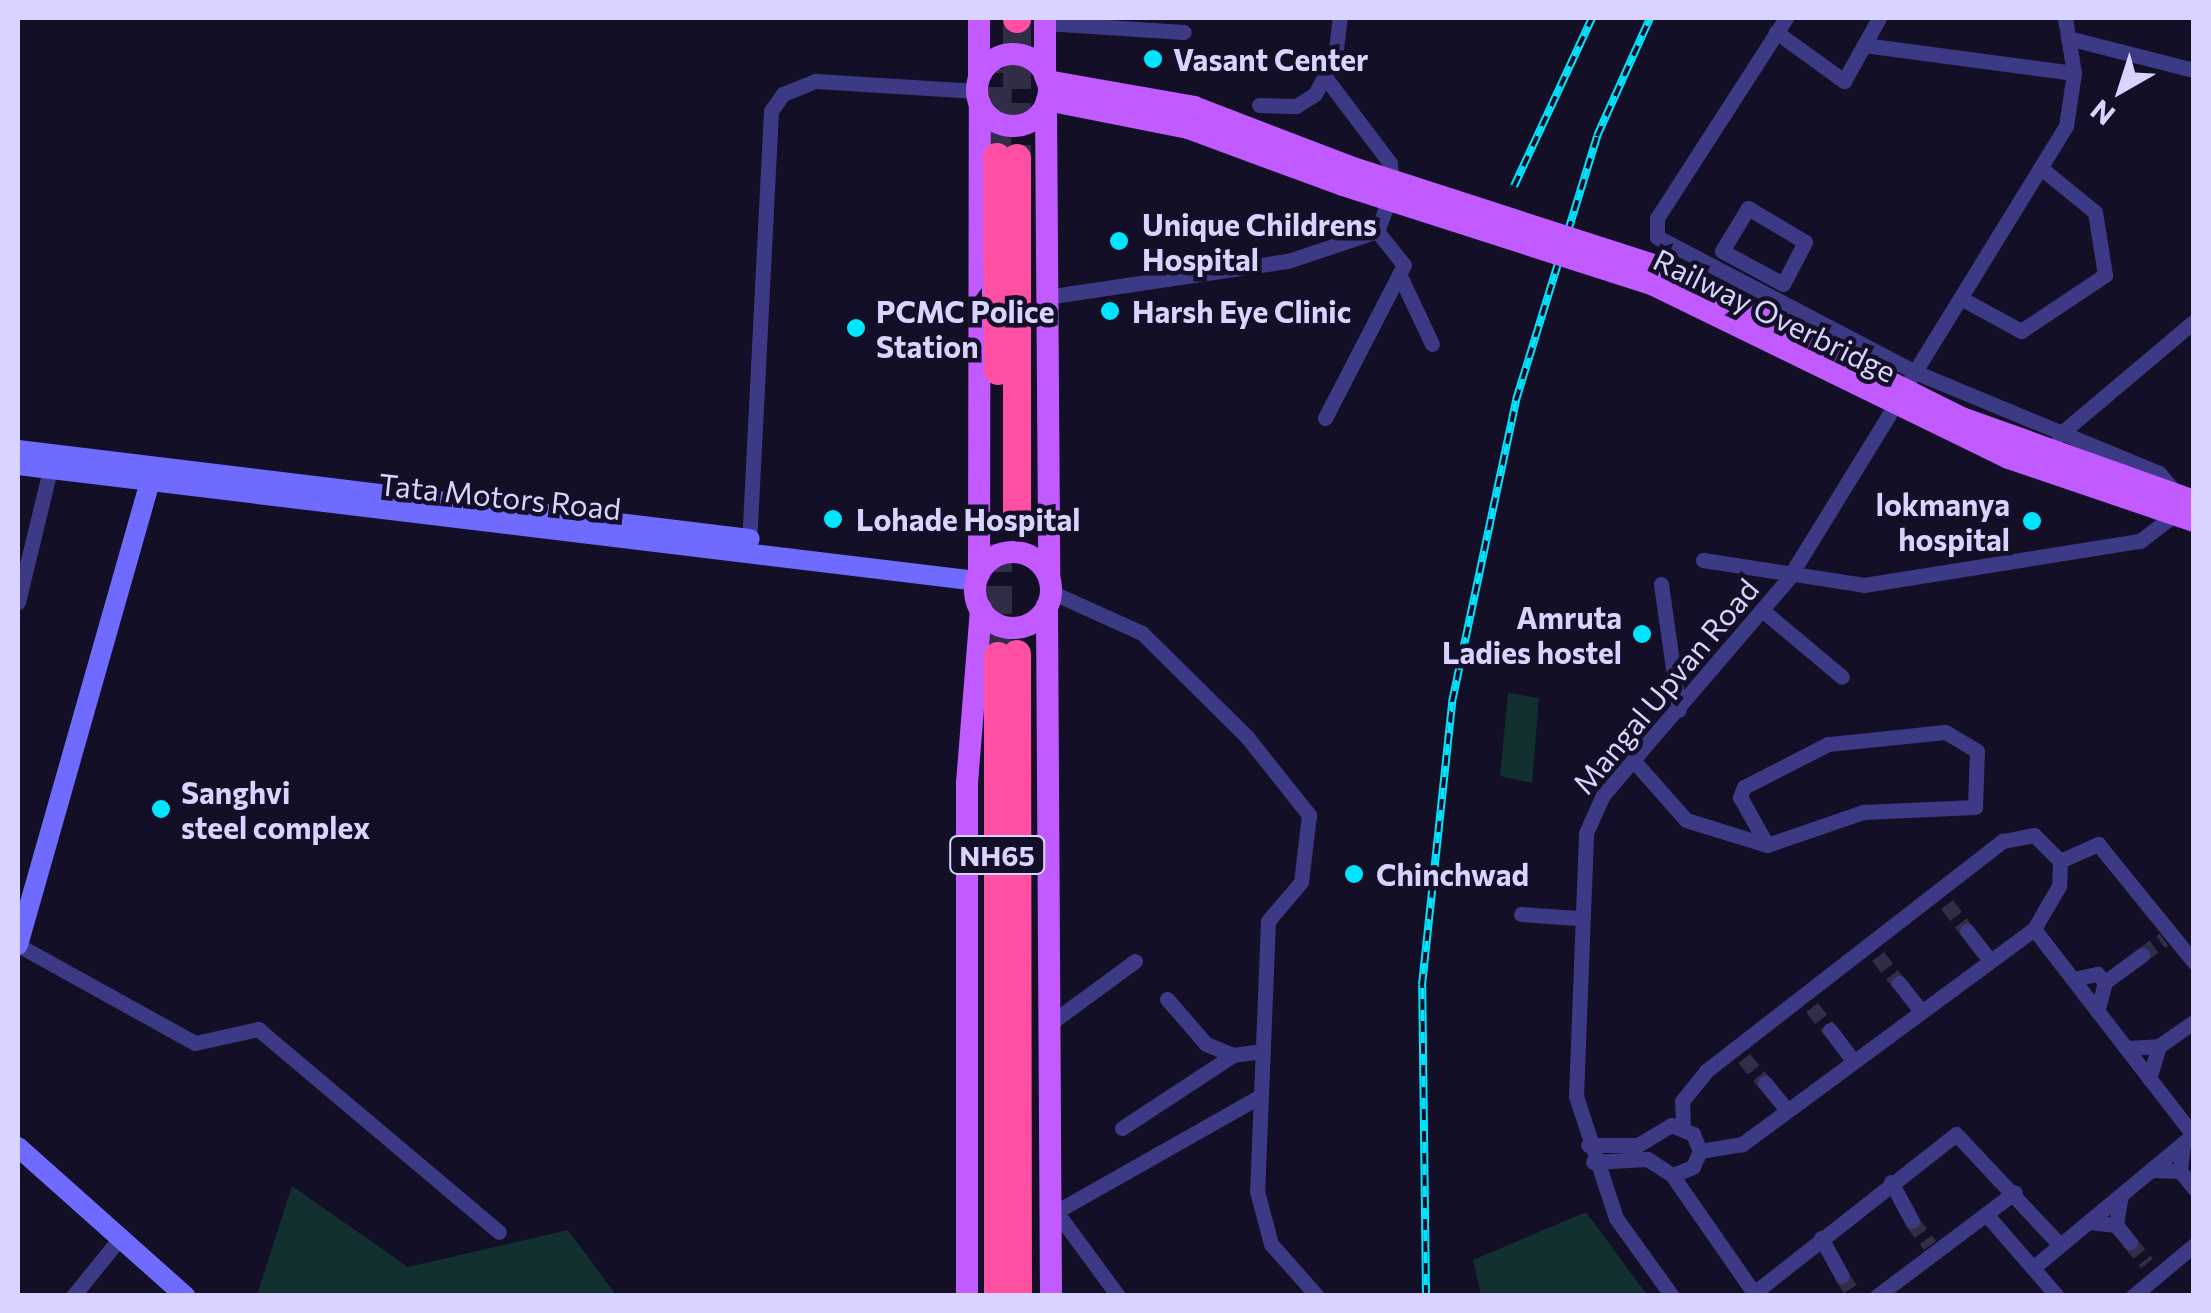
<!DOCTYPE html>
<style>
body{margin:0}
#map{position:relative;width:2211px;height:1313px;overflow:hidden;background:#130f26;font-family:Commissioner,sans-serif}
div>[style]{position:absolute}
.green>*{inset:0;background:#12302f}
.street-tunnel>*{height:15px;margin-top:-7.5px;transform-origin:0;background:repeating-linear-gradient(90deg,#312d47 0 15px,transparent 0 23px)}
.highway-tunnel>*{height:28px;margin-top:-14px;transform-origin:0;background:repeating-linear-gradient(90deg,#312d47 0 28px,transparent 0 42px)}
.street>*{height:15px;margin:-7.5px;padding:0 7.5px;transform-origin:7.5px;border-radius:7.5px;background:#3d3a85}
.secondary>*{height:20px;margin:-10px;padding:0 10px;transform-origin:10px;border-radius:10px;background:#6f6bff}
.primary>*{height:22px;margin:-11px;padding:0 11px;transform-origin:11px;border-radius:11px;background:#c25bff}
.primary>.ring{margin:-11px;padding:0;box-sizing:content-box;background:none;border:22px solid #c25bff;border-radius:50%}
.highway>*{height:28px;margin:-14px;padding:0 14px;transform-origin:14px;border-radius:14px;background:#ff4fa3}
.rail>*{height:8px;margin-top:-4px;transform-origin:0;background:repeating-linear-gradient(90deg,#130f26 0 11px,#00e5ff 0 22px);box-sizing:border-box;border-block:2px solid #00e5ff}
.primary-bridge>*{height:22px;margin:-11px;padding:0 11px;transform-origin:11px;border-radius:11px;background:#c25bff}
.dots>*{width:28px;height:28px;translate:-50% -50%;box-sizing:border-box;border:5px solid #130f26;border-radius:50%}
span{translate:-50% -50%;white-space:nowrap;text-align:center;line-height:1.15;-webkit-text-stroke:9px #130f26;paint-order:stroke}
.shield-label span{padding:2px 8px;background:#130f26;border:2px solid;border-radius:8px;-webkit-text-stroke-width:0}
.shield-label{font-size:28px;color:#d9d4ff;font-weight:700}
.poi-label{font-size:30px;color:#d9d4ff;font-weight:700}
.left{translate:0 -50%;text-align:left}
.right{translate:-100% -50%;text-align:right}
.street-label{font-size:30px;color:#d9d4ff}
.frame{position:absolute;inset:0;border:20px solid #d9d4ff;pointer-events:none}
.north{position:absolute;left:2071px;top:40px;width:100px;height:100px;-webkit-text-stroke:8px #130f26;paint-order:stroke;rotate:219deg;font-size:28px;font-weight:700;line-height:40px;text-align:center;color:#d9d4ff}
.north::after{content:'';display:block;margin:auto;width:35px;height:45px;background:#d9d4ff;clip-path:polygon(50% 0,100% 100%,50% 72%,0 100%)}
</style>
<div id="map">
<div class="green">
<i style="clip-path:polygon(1508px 693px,1539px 698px,1532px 783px,1500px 776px)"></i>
<i style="clip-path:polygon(292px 1186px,408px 1267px,568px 1230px,616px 1295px,257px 1295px)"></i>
<i style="clip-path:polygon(1586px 1212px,1647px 1295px,1481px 1295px,1473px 1260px)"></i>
</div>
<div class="street-tunnel">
<i style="left:1947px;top:904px;width:34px;rotate:53deg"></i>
<i style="left:2142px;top:955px;width:27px;rotate:-36deg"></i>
<i style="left:1878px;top:956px;width:34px;rotate:52deg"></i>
<i style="left:1812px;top:1007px;width:29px;rotate:52deg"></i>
<i style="left:1744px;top:1058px;width:33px;rotate:50deg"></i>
<i style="left:1912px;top:1221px;width:30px;rotate:53deg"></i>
<i style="left:2130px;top:1242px;width:27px;rotate:51deg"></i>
<i style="left:1842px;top:1276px;width:24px;rotate:57deg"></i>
</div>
<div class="highway-tunnel">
<i style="left:1017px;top:19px;width:139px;rotate:90deg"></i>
<i style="left:997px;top:157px;width:88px;rotate:-89.3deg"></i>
<i style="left:998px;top:656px;width:141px;rotate:-90deg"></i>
</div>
<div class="street">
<i style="left:1786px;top:18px;width:238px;rotate:122.8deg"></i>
<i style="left:1657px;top:218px;width:19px;rotate:90deg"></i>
<i style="left:1657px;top:237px;width:291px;rotate:27.6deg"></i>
<i style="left:1915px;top:372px;width:264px;rotate:22.5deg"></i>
<i style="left:2159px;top:473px;width:26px;rotate:50deg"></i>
<i style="left:1045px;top:23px;width:139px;rotate:3.7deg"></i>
<i style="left:1776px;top:32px;width:84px;rotate:35.8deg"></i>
<i style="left:1844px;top:81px;width:72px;rotate:-60.9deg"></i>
<i style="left:2068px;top:38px;width:130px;rotate:14.3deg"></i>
<i style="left:1864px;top:45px;width:212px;rotate:7.6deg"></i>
<i style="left:1259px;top:105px;width:37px;rotate:2deg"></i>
<i style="left:1296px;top:106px;width:22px;rotate:-32deg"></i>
<i style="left:1315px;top:94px;width:42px;rotate:-61.6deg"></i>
<i style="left:1335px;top:57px;width:39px;rotate:-83deg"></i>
<i style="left:1748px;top:208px;width:66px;rotate:30.8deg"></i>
<i style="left:1805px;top:242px;width:47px;rotate:117.6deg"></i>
<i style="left:1783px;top:284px;width:69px;rotate:-151.6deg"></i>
<i style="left:1722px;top:251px;width:50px;rotate:-58.8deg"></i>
<i style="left:1400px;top:276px;width:75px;rotate:64.8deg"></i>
<i style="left:1046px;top:297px;width:245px;rotate:-8.5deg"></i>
<i style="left:1288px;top:261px;width:94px;rotate:-18.6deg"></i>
<i style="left:1377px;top:231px;width:45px;rotate:-69.1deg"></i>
<i style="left:1393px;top:189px;width:26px;rotate:-97deg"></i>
<i style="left:1390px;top:163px;width:108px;rotate:-127.1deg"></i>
<i style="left:1966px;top:301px;width:63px;rotate:28.6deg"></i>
<i style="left:2021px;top:331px;width:101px;rotate:-33.7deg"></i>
<i style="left:2105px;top:275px;width:64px;rotate:-99deg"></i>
<i style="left:2095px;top:212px;width:68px;rotate:-140.9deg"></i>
<i style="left:1911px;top:378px;width:296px;rotate:-58.4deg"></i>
<i style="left:2066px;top:126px;width:54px;rotate:-81.4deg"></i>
<i style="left:2074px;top:73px;width:56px;rotate:-99.3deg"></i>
<i style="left:1325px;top:418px;width:172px;rotate:-62.7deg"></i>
<i style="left:1404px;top:265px;width:43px;rotate:-128.5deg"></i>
<i style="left:2059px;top:435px;width:175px;rotate:-40.1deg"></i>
<i style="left:749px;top:545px;width:435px;rotate:-87.1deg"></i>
<i style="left:771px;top:111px;width:21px;rotate:-55deg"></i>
<i style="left:783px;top:94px;width:35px;rotate:-22deg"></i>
<i style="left:816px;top:81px;width:161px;rotate:3.6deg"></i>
<i style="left:1703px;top:560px;width:163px;rotate:8.8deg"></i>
<i style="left:1864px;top:585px;width:279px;rotate:-9.1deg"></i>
<i style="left:2140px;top:541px;width:43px;rotate:-37.4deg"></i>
<i style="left:1661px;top:584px;width:127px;rotate:81.9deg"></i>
<i style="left:1051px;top:592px;width:100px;rotate:24.3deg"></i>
<i style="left:1142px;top:633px;width:148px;rotate:44.7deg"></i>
<i style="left:1247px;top:737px;width:100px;rotate:51.5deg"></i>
<i style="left:1309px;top:815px;width:67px;rotate:96.8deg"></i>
<i style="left:1301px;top:882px;width:51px;rotate:130.2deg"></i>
<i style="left:1268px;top:921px;width:270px;rotate:92.3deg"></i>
<i style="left:1257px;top:1191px;width:55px;rotate:75.2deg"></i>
<i style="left:1271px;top:1244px;width:69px;rotate:48.5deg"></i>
<i style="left:18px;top:602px;width:136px;rotate:-76.4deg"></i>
<i style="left:1762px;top:610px;width:104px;rotate:39.9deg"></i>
<i style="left:1633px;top:760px;width:80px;rotate:48.5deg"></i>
<i style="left:1686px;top:820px;width:85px;rotate:17.2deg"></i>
<i style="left:1767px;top:845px;width:102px;rotate:-19deg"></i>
<i style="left:1863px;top:812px;width:112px;rotate:-2.6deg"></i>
<i style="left:1975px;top:807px;width:56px;rotate:-88deg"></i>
<i style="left:1977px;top:751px;width:37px;rotate:-149deg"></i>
<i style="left:1945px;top:732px;width:118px;rotate:174.1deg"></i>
<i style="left:1828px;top:744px;width:94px;rotate:152.9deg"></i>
<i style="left:1744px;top:787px;width:11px;rotate:112deg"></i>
<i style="left:1740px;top:797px;width:55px;rotate:60.6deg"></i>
<i style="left:2060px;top:861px;width:42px;rotate:-24.1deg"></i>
<i style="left:2098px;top:844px;width:152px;rotate:50.9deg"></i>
<i style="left:1521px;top:914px;width:57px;rotate:4deg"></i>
<i style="left:2034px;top:929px;width:260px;rotate:52.3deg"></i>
<i style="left:1967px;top:931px;width:34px;rotate:52deg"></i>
<i style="left:18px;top:945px;width:202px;rotate:29deg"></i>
<i style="left:195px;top:1043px;width:65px;rotate:-12.5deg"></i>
<i style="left:258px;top:1029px;width:315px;rotate:40.1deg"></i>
<i style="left:2073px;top:979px;width:25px;rotate:-12deg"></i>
<i style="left:2097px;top:974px;width:11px;rotate:45deg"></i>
<i style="left:2105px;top:982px;width:30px;rotate:105deg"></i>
<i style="left:2105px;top:982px;width:46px;rotate:-36.1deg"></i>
<i style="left:1899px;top:983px;width:34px;rotate:52deg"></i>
<i style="left:1167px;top:999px;width:60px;rotate:49.1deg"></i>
<i style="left:1206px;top:1044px;width:29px;rotate:22deg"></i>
<i style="left:1233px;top:1055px;width:28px;rotate:-8deg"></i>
<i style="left:1048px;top:1025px;width:108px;rotate:-36.3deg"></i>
<i style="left:1830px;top:1030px;width:38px;rotate:53deg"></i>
<i style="left:2159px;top:1046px;width:40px;rotate:-34.9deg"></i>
<i style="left:2126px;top:1048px;width:33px;rotate:-3deg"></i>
<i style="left:2159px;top:1046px;width:34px;rotate:107deg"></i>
<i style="left:1765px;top:1083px;width:35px;rotate:51deg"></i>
<i style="left:1683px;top:1127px;width:26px;rotate:-92deg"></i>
<i style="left:1682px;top:1101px;width:38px;rotate:-51deg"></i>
<i style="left:1706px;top:1071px;width:376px;rotate:-37.8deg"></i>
<i style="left:2003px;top:841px;width:32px;rotate:-11deg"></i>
<i style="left:2034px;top:835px;width:37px;rotate:45deg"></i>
<i style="left:2060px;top:861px;width:25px;rotate:92deg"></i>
<i style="left:2059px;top:886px;width:50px;rotate:120.2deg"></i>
<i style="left:2034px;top:929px;width:363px;rotate:143.6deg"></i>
<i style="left:1742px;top:1144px;width:43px;rotate:170.5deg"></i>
<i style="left:1122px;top:1128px;width:133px;rotate:-33.3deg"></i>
<i style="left:1588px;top:1145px;width:50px"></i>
<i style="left:1638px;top:1145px;width:39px;rotate:-31deg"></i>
<i style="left:1671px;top:1125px;width:24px;rotate:22deg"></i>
<i style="left:1693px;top:1134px;width:18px;rotate:68deg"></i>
<i style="left:1700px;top:1151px;width:17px;rotate:114deg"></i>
<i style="left:1693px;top:1167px;width:22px;rotate:159deg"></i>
<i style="left:1672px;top:1175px;width:30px;rotate:-147deg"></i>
<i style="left:1647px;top:1159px;width:54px;rotate:176.8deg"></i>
<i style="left:2151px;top:1170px;width:29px;rotate:2deg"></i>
<i style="left:2180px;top:1171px;width:28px;rotate:-84deg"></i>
<i style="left:2180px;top:1171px;width:22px;rotate:51deg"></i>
<i style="left:1672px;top:1175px;width:147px;rotate:55.2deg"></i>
<i style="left:1891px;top:1182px;width:44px;rotate:61.7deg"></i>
<i style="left:1052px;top:1206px;width:112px;rotate:53.7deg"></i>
<i style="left:1059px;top:1210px;width:230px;rotate:-29.5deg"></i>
<i style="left:1986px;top:1214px;width:36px;rotate:-37deg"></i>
<i style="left:2088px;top:1222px;width:28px;rotate:6deg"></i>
<i style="left:2116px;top:1225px;width:30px;rotate:-81deg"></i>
<i style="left:2116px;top:1225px;width:22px;rotate:51deg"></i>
<i style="left:1821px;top:1238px;width:43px;rotate:61.1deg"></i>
<i style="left:2034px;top:1267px;width:208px;rotate:-39.7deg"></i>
<i style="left:1754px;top:1293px;width:257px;rotate:-38.2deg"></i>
<i style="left:1956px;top:1134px;width:152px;rotate:46.9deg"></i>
<i style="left:73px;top:1296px;width:75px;rotate:-51deg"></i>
<i style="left:1672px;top:1296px;width:96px;rotate:-125.7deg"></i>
<i style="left:1616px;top:1218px;width:128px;rotate:-108.2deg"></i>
<i style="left:1576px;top:1096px;width:263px;rotate:-87.8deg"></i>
<i style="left:1586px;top:833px;width:42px;rotate:-65.9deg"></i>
<i style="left:1603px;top:795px;width:284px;rotate:-49.4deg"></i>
<i style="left:1788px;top:579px;width:193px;rotate:-58.4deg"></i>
<i style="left:1877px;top:1296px;width:136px;rotate:-37deg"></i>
<i style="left:1986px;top:1214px;width:108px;rotate:49.1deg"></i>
<i style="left:2133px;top:1296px;width:80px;rotate:-39.9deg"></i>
</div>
<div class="secondary">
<i style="left:18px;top:450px;width:737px;rotate:6.93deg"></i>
<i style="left:18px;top:465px;width:965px;rotate:6.9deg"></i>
<i style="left:18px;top:945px;width:487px;rotate:-74.1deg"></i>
<i style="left:18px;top:1147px;width:224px;rotate:41.7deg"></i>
</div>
<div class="primary">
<i style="left:979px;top:18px;width:59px;rotate:90deg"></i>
<i class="ring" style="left:977px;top:54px;width:50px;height:50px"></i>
<i style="left:1045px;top:76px;width:58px;rotate:-90deg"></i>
<i style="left:1047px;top:81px;width:149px;rotate:10deg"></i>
<i style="left:1194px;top:107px;width:167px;rotate:21deg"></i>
<i style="left:1047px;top:100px;width:144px;rotate:11.2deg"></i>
<i style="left:1188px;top:128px;width:165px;rotate:20.2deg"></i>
<i style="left:1046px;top:104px;width:473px;rotate:89.6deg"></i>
<i style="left:1659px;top:267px;width:339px;rotate:26.5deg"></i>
<i style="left:1962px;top:418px;width:246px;rotate:19.7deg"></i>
<i style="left:1652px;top:284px;width:397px;rotate:26deg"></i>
<i style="left:2009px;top:458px;width:195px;rotate:18.8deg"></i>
<i class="ring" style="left:975px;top:552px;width:54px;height:54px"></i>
<i style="left:979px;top:574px;width:470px;rotate:-89.9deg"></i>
<i style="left:1047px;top:606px;width:690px;rotate:89.67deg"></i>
<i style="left:967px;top:1296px;width:513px;rotate:-90deg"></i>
<i style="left:967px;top:783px;width:175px;rotate:-85.4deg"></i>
</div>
<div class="highway">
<i style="left:1017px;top:18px;width:1px;rotate:90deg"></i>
<i style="left:997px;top:157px;width:214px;rotate:89.7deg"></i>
<i style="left:1017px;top:518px;width:360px;rotate:-90deg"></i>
<i style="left:1017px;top:654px;width:642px;rotate:89.91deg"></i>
<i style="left:998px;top:1296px;width:640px;rotate:-90deg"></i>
</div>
<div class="rail">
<i style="left:1514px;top:186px;width:185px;rotate:-65.1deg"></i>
<i style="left:1426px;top:1296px;width:311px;rotate:-90.7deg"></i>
<i style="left:1422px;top:985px;width:285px;rotate:-83.9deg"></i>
<i style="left:1452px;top:702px;width:309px;rotate:-78deg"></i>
<i style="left:1516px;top:400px;width:276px;rotate:-72.9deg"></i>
<i style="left:1597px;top:136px;width:129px;rotate:-65.8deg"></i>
</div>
<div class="primary-bridge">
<i style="left:1350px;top:167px;width:325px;rotate:17.9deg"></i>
<i style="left:1343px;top:185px;width:324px;rotate:17.8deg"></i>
</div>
<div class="dots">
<i style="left:1153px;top:59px;background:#00e5ff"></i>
<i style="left:1119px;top:241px;background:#00e5ff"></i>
<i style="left:1110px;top:311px;background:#00e5ff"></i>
<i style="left:856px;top:328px;background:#00e5ff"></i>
<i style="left:833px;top:519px;background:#00e5ff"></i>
<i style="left:2032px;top:521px;background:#00e5ff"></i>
<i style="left:1642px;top:634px;background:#00e5ff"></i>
<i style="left:161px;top:809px;background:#00e5ff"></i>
<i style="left:1354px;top:874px;background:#00e5ff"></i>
</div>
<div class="shield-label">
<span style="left:997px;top:855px">NH65</span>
</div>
<div class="poi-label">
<span class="left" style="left:1173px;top:59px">Vasant Center</span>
<span class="left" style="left:1142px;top:241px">Unique Childrens<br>Hospital</span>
<span class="left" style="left:876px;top:328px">PCMC Police<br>Station</span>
<span class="left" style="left:1132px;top:311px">Harsh Eye Clinic</span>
<span class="right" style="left:2010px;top:521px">lokmanya<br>hospital</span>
<span class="left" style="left:856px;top:519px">Lohade Hospital</span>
<span class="right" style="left:1622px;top:634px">Amruta<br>Ladies hostel</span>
<span class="left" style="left:181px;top:809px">Sanghvi<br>steel complex</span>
<span class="left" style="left:1376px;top:874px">Chinchwad</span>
</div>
<div class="street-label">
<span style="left:1775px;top:315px;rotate:26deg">Railway Overbridge</span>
<span style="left:500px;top:496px;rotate:6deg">Tata Motors Road</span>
<span style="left:1665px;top:686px;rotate:-50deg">Mangal Upvan Road</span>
</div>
<div class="frame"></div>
<div class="north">N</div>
</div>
